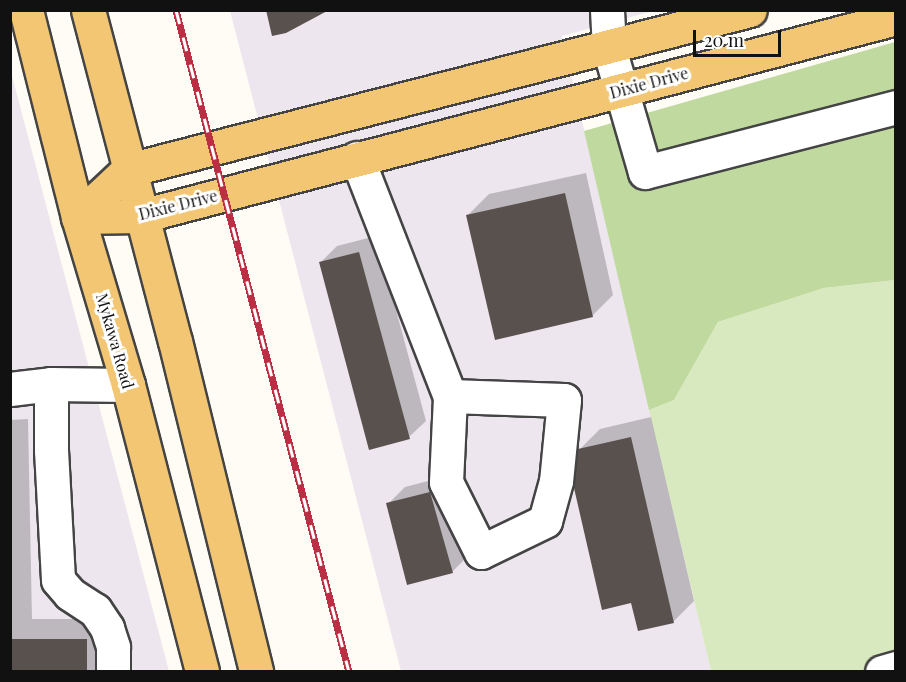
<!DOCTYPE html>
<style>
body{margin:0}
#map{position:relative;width:906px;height:682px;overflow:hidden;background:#fefcf5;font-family:"Playfair Display",serif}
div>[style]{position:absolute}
.industrial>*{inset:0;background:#ede6ee}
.green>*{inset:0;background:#d9e9bf}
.forest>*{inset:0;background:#bfd99f}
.shadow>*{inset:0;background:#0003}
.building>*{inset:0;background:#59514e}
.roads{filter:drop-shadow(2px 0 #444) drop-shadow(-2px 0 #444) drop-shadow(0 2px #444) drop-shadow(0 -2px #444)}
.minor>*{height:33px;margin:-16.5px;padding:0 16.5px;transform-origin:16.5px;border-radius:16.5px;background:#fff}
.major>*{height:33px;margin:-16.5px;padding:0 16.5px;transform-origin:16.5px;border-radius:16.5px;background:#f2c672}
.rail>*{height:7px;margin-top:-3.5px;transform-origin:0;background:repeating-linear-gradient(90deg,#fff 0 14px,#bc2e43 0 28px);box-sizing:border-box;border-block:2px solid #bc2e43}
span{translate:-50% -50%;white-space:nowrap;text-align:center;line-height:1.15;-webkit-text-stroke:6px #fff;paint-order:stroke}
.street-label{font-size:16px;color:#111}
.frame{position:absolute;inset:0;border:12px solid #111;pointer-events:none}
.scale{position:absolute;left:693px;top:30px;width:88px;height:27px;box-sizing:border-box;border:3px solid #111;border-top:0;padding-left:8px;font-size:18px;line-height:21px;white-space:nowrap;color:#111;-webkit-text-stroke:4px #fff;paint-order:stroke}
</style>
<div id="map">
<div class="industrial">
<i style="clip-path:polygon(230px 11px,653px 11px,562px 36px,711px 671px,401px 671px)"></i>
<i style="clip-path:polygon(11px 72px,169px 671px,11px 671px)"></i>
</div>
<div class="green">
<i style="clip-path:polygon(895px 280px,895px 671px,711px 671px,649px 410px,674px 400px,718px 322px,824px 288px)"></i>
</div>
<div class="forest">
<i style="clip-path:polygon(895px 42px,895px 280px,824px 288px,718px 322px,674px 400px,649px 410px,584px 131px)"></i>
</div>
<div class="shadow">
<i style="clip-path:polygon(586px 173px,613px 295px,592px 316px,468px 215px,489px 194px)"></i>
<i style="clip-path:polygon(376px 236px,426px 421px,409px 437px,320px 263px,337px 246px)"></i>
<i style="clip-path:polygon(651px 417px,694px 601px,673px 622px,633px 601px,579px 450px,600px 429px)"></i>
<i style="clip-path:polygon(28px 419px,32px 619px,107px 619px,107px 672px,10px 672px,10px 420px)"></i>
<i style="clip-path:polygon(447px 476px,469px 555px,452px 572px,388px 504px,405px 487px)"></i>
</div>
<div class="building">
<i style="clip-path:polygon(266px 10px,329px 10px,286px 33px,272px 36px)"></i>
<i style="clip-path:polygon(565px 193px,593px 317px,495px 340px,466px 215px)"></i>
<i style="clip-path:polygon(359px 252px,410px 439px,369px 450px,319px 262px)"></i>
<i style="clip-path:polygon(631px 437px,674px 623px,638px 631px,631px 603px,602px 610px,574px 488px,578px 449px)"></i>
<i style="clip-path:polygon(430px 492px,453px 573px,407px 585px,386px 503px)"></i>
<i style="clip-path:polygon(10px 639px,87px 639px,87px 672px,10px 672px)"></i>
</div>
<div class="roads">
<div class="minor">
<i style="left:607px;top:10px;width:38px;rotate:87deg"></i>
<i style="left:609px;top:48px;width:129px;rotate:73.8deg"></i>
<i style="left:645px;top:172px;width:259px;rotate:-14.5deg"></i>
<i style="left:357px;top:158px;width:256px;rotate:68.7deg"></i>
<i style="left:51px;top:384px;width:66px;rotate:90deg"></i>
<i style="left:51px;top:450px;width:130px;rotate:86.9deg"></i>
<i style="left:58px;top:580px;width:18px;rotate:49deg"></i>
<i style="left:70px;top:594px;width:30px;rotate:33deg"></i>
<i style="left:95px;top:610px;width:22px;rotate:56deg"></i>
<i style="left:107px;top:628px;width:20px;rotate:72deg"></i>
<i style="left:113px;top:647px;width:25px;rotate:90deg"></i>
<i style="left:10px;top:389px;width:41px;rotate:-7deg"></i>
<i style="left:51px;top:384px;width:77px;rotate:0.7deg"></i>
<i style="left:450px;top:396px;width:114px;rotate:2deg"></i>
<i style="left:564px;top:400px;width:81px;rotate:95.6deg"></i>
<i style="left:556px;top:481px;width:41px;rotate:105.4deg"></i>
<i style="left:545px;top:521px;width:71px;rotate:154.2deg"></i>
<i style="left:481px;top:552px;width:78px;rotate:-116.6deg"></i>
<i style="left:446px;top:482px;width:86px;rotate:-87.3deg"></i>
<i style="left:882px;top:672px;width:15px;rotate:-16deg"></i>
</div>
<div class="major">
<i style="left:26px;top:10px;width:213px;rotate:75.9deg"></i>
<i style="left:78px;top:217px;width:175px;rotate:73.4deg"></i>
<i style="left:128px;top:385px;width:296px;rotate:75.5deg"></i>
<i style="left:88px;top:10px;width:342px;rotate:75.3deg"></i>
<i style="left:175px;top:341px;width:341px;rotate:76.2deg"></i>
<i style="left:78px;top:217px;width:63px;rotate:-0.9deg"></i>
<i style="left:141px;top:216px;width:781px;rotate:-14.69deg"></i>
<i style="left:78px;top:217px;width:69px;rotate:-43.2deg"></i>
<i style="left:128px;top:170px;width:642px;rotate:-14.43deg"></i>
</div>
</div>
<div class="rail">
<i style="left:176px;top:10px;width:684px;rotate:75.35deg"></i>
</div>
<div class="street-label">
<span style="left:649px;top:83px;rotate:-15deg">Dixie Drive</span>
<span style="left:178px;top:205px;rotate:-14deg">Dixie Drive</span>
<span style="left:115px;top:341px;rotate:74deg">Mykawa Road</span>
</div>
<div class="frame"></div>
<div class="scale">20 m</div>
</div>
